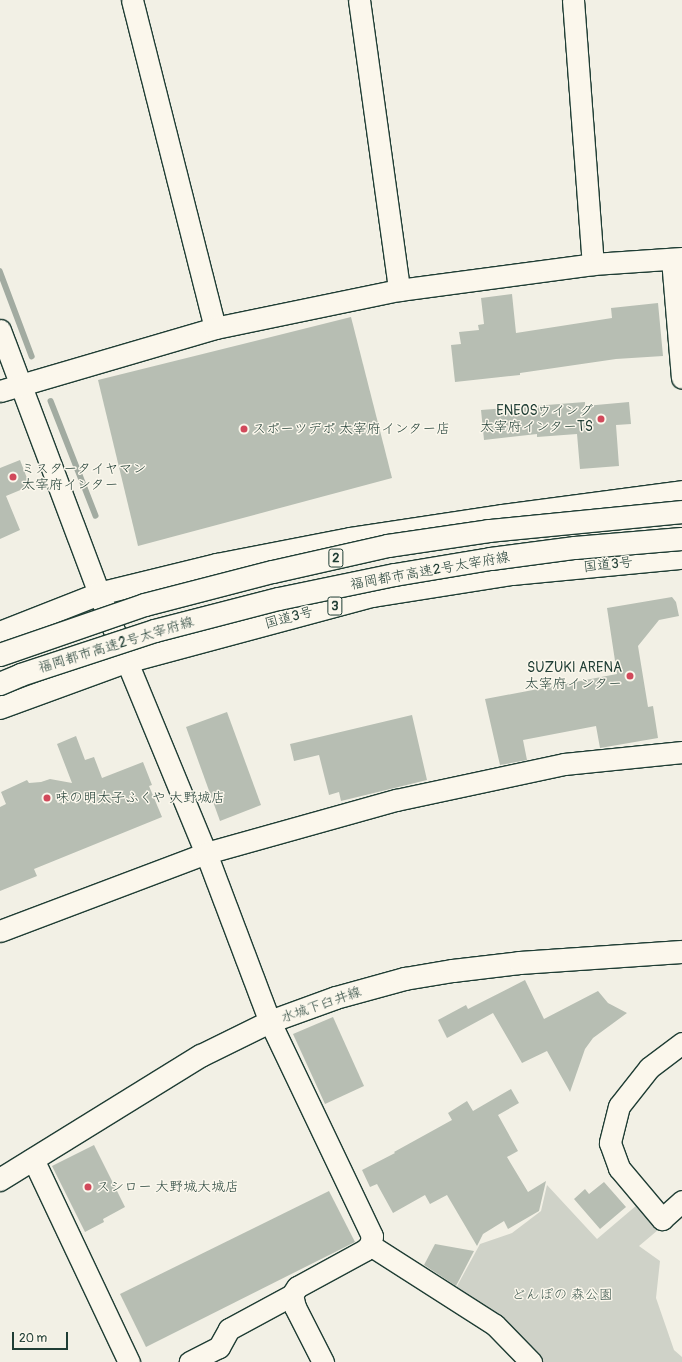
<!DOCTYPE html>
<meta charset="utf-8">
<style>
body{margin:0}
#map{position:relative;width:682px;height:1362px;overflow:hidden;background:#f2f0e5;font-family:Pangolin,"Klee One",sans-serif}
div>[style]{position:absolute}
.green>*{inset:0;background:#cfd2c8}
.stream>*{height:5.5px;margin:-2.75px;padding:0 2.75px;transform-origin:2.75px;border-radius:2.75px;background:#a2aba1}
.building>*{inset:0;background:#b7beb3}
.roads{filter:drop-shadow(1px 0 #1f3d34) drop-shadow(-1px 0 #1f3d34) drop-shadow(0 1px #1f3d34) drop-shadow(0 -1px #1f3d34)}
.minor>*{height:21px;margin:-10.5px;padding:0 10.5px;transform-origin:10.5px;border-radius:10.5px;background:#fbf7ec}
.major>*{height:22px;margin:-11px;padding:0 11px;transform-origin:11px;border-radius:11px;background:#fbf7ec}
.highway>*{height:22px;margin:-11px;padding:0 11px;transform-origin:11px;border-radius:11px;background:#fbf7ec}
.bridges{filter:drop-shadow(1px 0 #1f3d34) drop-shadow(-1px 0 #1f3d34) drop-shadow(0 1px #1f3d34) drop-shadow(0 -1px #1f3d34)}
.highway-bridge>*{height:22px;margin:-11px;padding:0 11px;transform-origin:11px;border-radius:11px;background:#fbf7ec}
.dots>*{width:11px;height:11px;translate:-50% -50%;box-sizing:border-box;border:2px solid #fbf7ec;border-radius:50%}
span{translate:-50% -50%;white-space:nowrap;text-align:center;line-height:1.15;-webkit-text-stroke:3px #fbf7ec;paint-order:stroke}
.shield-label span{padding:1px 3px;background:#fbf7ec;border:1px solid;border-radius:3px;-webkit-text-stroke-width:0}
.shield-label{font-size:13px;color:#1f3d34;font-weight:700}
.poi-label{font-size:14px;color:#1f3d34}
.right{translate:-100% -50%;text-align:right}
.left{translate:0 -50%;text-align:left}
.street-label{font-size:14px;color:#1f3d34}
.park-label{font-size:14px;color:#425b52}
.scale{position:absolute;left:12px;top:1332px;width:56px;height:18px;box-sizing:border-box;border:2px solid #1f3d34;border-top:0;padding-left:5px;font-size:12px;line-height:14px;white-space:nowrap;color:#1f3d34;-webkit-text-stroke:3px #fbf7ec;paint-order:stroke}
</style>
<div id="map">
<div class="green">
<i style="clip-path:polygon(547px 1185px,597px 1239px,637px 1205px,658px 1230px,639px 1246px,660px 1261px,656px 1298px,674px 1350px,682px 1357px,682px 1362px,539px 1362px,456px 1288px,480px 1244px,512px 1233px,541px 1211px)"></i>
</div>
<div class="stream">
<i style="left:0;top:271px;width:91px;rotate:69.4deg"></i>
<i style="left:51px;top:401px;width:123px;rotate:68.6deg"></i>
</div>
<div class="building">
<i style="clip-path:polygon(512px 294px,516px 333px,612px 318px,611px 308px,658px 303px,663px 356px,616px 359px,520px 373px,520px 375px,455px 382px,451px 345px,461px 344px,459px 332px,479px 330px,478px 325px,484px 324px,481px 298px)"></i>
<i style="clip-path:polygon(351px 317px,392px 478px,138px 546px,98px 380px)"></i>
<i style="clip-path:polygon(585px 402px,585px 406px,629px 402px,631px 424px,616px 425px,619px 466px,580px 469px,577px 434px,537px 437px,537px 434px,484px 440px,481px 410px)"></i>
<i style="clip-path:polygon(20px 460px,30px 486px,6px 496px,20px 530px,0 539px,0 468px)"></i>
<i style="clip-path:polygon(672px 597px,676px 602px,679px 616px,659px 620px,638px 646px,648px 707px,653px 706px,658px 738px,600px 748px,596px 726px,523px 740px,527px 760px,500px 765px,485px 699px,617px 674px,607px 608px)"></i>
<i style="clip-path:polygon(227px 712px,261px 805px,220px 821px,186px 727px)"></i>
<i style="clip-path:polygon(412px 715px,427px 780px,341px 801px,339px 792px,329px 795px,319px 755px,294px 761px,290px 744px)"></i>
<i style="clip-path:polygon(76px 736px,85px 760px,94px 757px,102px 778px,143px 762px,152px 785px,149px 786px,162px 817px,34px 869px,37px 876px,0 891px,0 807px,6px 804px,1px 792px,27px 780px,29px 783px,41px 782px,50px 779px,72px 783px,57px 744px)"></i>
<i style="clip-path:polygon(525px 980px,544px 1019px,598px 991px,608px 1003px,627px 1013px,593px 1038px,585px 1049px,570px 1092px,547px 1051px,522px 1063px,493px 1013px,447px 1038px,438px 1020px,466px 1005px,468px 1009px)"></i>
<i style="clip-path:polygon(333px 1017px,364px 1086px,325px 1104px,293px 1034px)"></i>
<i style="clip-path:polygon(511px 1089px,519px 1103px,498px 1115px,518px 1151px,507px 1157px,528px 1192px,546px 1181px,539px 1211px,508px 1229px,504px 1221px,483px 1234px,477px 1246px,447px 1195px,430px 1204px,425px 1195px,393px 1213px,377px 1184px,370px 1187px,362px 1170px,395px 1153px,394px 1152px,452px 1120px,448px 1113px,467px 1101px,473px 1111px)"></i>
<i style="clip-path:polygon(94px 1145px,125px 1207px,103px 1219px,104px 1222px,85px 1232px,52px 1166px)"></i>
<i style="clip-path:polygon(604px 1182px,626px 1207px,600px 1229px,574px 1199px,585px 1189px,589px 1194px)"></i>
<i style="clip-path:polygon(329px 1191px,355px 1242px,146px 1347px,120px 1294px)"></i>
<i style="clip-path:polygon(435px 1244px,474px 1251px,456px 1286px,424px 1265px)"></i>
</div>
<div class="roads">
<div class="minor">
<i style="left:132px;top:0;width:338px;rotate:75.8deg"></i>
<i style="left:359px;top:0;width:293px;rotate:82.1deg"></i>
<i style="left:573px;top:0;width:265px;rotate:85.7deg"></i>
<i style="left:672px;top:259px;width:119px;rotate:85.2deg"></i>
<i style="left:0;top:330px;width:282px;rotate:69.4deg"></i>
<i style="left:99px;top:594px;width:280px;rotate:67.6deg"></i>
<i style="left:206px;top:853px;width:181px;rotate:69.3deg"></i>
<i style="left:270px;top:1022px;width:237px;rotate:64.5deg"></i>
<i style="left:372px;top:1236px;width:9px;rotate:103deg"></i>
<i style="left:370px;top:1245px;width:7px;rotate:135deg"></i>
<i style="left:365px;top:1250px;width:77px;rotate:151.4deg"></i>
<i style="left:297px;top:1287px;width:9px;rotate:122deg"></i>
<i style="left:292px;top:1295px;width:72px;rotate:151.6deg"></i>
<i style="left:229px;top:1329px;width:21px;rotate:119deg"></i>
<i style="left:219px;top:1347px;width:33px;rotate:153deg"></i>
<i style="left:0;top:391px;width:224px;rotate:-16.3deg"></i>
<i style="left:215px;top:328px;width:188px;rotate:-11.7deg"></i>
<i style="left:399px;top:290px;width:196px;rotate:-7.6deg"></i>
<i style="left:593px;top:264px;width:89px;rotate:-3.9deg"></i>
<i style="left:0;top:931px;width:220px;rotate:-20.7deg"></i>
<i style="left:206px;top:853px;width:197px;rotate:-15.6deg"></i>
<i style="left:396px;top:800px;width:172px;rotate:-12.1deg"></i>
<i style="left:564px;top:764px;width:119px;rotate:-5.8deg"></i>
<i style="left:682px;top:1043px;width:41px;rotate:142.9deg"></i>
<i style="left:649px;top:1068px;width:48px;rotate:128.3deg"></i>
<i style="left:619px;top:1106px;width:38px;rotate:104deg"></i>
<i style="left:610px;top:1143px;width:27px;rotate:70deg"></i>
<i style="left:619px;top:1168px;width:67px;rotate:49.9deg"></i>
<i style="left:662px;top:1219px;width:27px;rotate:-42deg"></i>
<i style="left:33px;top:1159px;width:225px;rotate:64.7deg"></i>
<i style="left:370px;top:1245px;width:148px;rotate:32.6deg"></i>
<i style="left:495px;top:1325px;width:52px;rotate:45.8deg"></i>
<i style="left:292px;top:1295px;width:12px;rotate:76deg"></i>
<i style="left:295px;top:1307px;width:62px;rotate:63deg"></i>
</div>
<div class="major">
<i style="left:0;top:1180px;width:236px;rotate:-31.7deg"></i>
<i style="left:201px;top:1056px;width:77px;rotate:-26.2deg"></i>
<i style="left:270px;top:1022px;width:70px;rotate:-20deg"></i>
<i style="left:336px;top:998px;width:72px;rotate:-15.4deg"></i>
<i style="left:405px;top:979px;width:49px;rotate:-9.5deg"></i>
<i style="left:453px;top:971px;width:67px;rotate:-6.8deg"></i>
<i style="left:520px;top:963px;width:162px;rotate:-3.9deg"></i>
</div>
<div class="highway">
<i style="left:0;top:633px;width:106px;rotate:-21.5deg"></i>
<i style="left:99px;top:594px;width:122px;rotate:-13.8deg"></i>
<i style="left:217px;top:565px;width:136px;rotate:-11deg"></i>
<i style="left:351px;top:539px;width:154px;rotate:-8.6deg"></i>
<i style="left:503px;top:516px;width:181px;rotate:-7.6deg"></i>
<i style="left:0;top:708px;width:134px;rotate:-20.1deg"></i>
<i style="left:126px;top:662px;width:256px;rotate:-15deg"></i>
<i style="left:373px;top:596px;width:141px;rotate:-9deg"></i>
<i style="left:512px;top:574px;width:171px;rotate:-5.4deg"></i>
</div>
</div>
<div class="bridges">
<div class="highway-bridge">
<i style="left:0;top:655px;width:153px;rotate:-19deg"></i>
<i style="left:145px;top:605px;width:132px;rotate:-14.5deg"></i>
<i style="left:273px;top:572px;width:118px;rotate:-12.7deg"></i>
<i style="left:388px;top:546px;width:102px;rotate:-8.4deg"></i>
<i style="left:489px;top:531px;width:194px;rotate:-5.6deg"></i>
<i style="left:0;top:684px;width:23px;rotate:-23deg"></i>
<i style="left:21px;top:675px;width:141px;rotate:-18.2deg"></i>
<i style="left:155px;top:631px;width:128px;rotate:-14.5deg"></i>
<i style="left:279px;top:599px;width:118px;rotate:-11.7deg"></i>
<i style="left:395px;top:575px;width:97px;rotate:-9.5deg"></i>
<i style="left:491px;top:559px;width:85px;rotate:-7.5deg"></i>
<i style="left:575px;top:548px;width:107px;rotate:-4.8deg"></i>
</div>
</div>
<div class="dots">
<i style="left:601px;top:419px;background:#d1495b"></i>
<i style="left:244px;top:429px;background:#d1495b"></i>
<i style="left:13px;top:477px;background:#d1495b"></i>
<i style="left:630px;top:676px;background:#d1495b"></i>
<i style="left:47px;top:798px;background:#d1495b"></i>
<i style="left:88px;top:1187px;background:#d1495b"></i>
</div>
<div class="shield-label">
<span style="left:336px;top:558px">2</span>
<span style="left:335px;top:606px">3</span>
</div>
<div class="poi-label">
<span class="right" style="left:593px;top:419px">ENEOSウイング<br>太宰府インターTS</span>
<span class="left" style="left:252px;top:429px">スポーツデポ 太宰府インター店</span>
<span class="left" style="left:21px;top:477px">ミスタータイヤマン<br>太宰府インター</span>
<span class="right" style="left:622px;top:676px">SUZUKI ARENA<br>太宰府インター</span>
<span class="left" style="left:55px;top:798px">味の明太子ふくや 大野城店</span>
<span class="left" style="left:96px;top:1187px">スシロー 大野城大城店</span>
</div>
<div class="street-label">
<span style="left:608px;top:565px;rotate:-6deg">国道3号</span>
<span style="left:430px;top:571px;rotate:-10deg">福岡都市高速2号太宰府線</span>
<span style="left:289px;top:618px;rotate:-15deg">国道3号</span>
<span style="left:116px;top:645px;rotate:-17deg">福岡都市高速2号太宰府線</span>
<span style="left:321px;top:1005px;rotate:-19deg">水城下臼井線</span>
</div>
<div class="park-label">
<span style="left:562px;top:1295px">どんぽの 森公園</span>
</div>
<div class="scale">20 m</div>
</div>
